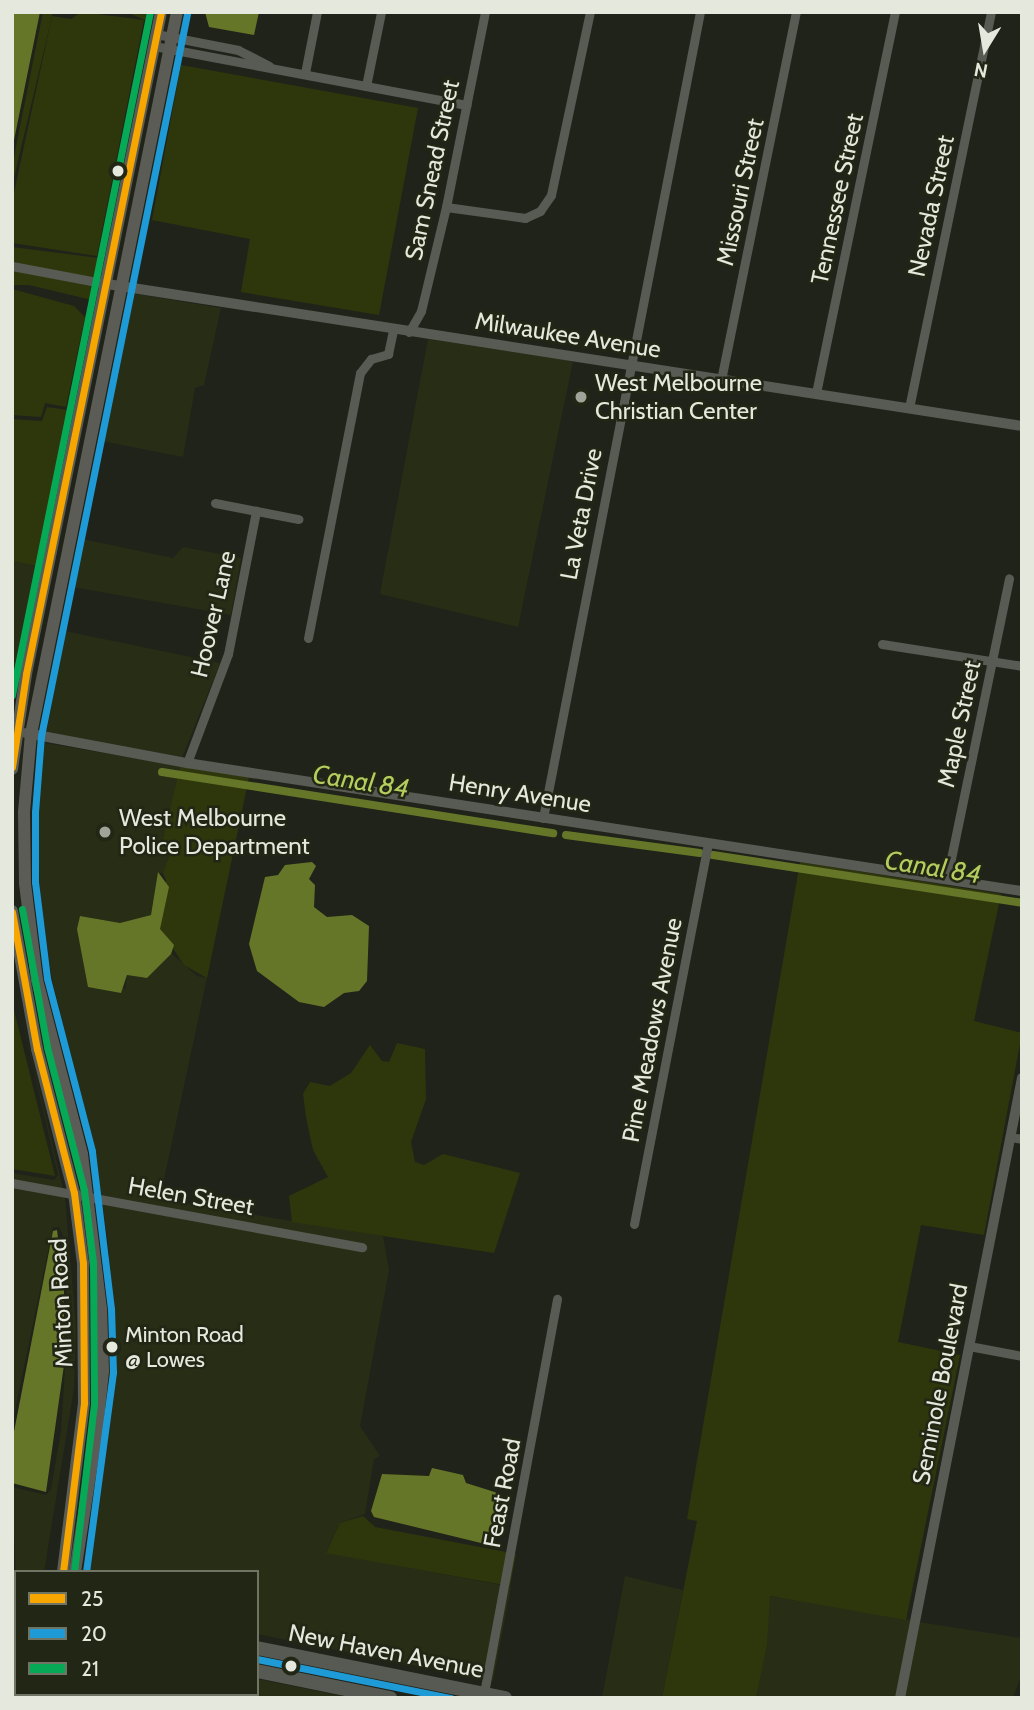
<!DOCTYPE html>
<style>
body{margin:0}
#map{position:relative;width:1034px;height:1710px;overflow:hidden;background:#202319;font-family:Cabin,sans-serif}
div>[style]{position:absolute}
.built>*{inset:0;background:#282d16}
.green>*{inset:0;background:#2e370c}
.water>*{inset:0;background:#657628}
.canal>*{height:8px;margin:-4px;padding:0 4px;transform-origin:4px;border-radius:4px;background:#657628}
.minor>*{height:9px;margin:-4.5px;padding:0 4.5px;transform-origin:4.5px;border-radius:4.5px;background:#585a54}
.tertiary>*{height:10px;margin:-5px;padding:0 5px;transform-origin:5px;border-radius:5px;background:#585a54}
.secondary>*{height:12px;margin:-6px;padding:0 6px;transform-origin:6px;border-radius:6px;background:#5b5c55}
.primary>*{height:14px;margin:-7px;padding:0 7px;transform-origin:7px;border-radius:7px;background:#575a53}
.bus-1>*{height:7px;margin:-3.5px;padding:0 3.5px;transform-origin:3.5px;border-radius:3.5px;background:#f7a600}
.bus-2>*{height:7px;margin:-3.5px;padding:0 3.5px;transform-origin:3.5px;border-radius:3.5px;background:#1e9bd7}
.bus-3>*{height:7px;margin:-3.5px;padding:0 3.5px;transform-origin:3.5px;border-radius:3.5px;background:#06aa56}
.dots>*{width:19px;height:19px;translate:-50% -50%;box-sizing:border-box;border:4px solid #222715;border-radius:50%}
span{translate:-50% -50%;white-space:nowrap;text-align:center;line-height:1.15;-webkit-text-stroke:5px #222715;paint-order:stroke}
.bus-label{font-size:22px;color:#e5e8dd}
.left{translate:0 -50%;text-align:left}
.street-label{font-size:24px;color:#e5e8dd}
.poi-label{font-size:24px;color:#e5e8dd}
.water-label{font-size:26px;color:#b5cd5e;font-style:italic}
.frame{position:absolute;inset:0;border:14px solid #e5e8dd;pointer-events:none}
.legend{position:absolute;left:14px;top:1570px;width:245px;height:126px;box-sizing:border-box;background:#222715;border:2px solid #707465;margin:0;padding:9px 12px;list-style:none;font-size:21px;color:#e5e8dd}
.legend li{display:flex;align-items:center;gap:14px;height:35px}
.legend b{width:35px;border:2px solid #707465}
.north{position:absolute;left:950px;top:14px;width:70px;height:70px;-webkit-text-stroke:5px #222715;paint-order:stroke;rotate:191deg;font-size:19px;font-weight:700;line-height:28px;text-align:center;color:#e5e8dd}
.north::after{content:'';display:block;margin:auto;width:24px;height:32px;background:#e5e8dd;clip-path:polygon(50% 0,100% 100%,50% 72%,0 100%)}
</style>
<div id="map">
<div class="built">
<i style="clip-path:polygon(130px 293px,221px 308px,204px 385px,195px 388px,183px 457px,102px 441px)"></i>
<i style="clip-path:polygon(428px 339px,573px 361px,518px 627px,380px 594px)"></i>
<i style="clip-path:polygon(82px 539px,173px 558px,183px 547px,241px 558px,231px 615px,73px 587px)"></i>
<i style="clip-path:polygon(12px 561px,38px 566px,12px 693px)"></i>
<i style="clip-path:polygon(65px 631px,220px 663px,182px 758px,46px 734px)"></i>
<i style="clip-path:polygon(45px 743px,180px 766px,160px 852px,170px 854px,165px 873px,158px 873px,151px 915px,120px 923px,80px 916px,125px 990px,127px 975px,147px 978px,171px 953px,197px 976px,207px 978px,163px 1184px,164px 1200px,383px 1236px,389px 1270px,360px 1426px,380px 1456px,374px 1459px,365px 1514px,340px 1523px,326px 1552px,511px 1587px,493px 1681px,257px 1634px,257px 1572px,82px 1572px,109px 1404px,109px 1252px,95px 1148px,52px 980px,40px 895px,37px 803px)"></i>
<i style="clip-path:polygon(12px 975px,65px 1197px,76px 1328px,74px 1388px,44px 1572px,16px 1572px,16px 1583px,12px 1487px,46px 1495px,51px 1489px,61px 1431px,68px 1322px,63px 1235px,59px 1227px,53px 1227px,12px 1425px,12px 1173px,54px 1180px,58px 1175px)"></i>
<i style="clip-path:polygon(625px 1576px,683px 1590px,662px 1698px,602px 1698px)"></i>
<i style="clip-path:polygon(769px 1596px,911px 1620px,896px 1698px,756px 1698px,767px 1645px)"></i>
<i style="clip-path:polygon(919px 1622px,1022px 1638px,1022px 1673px,1013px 1698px,904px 1698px)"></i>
<i style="clip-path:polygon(257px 1679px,352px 1698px,63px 1698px,257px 1694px)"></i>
</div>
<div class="green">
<i style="clip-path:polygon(43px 12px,53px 12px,12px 186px,12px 167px)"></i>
<i style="clip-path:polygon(81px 12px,144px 20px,97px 256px,12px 243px,12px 202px,52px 16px,71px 19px)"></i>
<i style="clip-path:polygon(151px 12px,92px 300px,29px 285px,12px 285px,12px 247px,99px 258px,147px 21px,129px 13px)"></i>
<i style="clip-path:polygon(181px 65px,418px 108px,379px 315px,241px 292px,250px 239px,152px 220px)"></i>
<i style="clip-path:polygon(12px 289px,74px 306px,85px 317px,66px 407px,45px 403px,41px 417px,12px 415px)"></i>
<i style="clip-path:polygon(76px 380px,38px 566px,12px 561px,12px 419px,42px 421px,47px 407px,68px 410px)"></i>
<i style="clip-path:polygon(180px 766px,249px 777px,207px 978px,184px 965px,160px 929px,166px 880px,163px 873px,170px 855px,160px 852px)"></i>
<i style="clip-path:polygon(800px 862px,1001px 894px,974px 1021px,1022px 1033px,984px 1235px,921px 1225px,898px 1342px,960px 1355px,906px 1620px,770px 1596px,767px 1645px,756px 1698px,662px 1698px,697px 1521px,687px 1519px)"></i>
<i style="clip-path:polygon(12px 1002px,55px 1176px,12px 1169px)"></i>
<i style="clip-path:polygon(397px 1043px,425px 1049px,426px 1099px,411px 1142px,415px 1162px,424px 1165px,443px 1154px,520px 1173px,494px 1253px,292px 1222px,289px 1196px,328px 1177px,313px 1150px,306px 1117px,303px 1094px,310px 1082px,330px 1086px,351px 1073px,370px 1045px,382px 1061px,389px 1062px)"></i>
<i style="clip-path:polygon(363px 1516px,375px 1527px,516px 1554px,510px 1586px,326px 1553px,340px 1523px)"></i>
</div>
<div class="water">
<i style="clip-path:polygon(12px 12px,40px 12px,12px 150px)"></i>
<i style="clip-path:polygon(205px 12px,259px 12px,254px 35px,209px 27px)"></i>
<i style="clip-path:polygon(312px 862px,316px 866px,309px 879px,315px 885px,314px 907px,327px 917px,352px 915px,369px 926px,367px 981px,359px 991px,344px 993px,324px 1007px,299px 1002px,257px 971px,249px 944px,265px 877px,278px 875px,285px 865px)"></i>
<i style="clip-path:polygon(158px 872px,169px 887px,160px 929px,174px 945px,171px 954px,147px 978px,127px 975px,121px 993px,88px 987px,77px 929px,80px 916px,120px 923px,151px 915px)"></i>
<i style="clip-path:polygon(57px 1230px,64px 1289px,64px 1365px,46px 1492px,12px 1483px,12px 1442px,53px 1231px)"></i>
<i style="clip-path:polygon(432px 1468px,463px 1475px,466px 1483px,501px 1494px,497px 1537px,481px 1543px,374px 1517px,371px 1511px,382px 1474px,429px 1476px)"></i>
</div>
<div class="canal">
<i style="left:162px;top:772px;width:396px;rotate:8.9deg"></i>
<i style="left:566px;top:835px;width:135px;rotate:7.7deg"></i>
<i style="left:713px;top:855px;width:313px;rotate:8.8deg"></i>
</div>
<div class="minor">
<i style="left:156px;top:34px;width:84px;rotate:11deg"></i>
<i style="left:238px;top:50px;width:35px;rotate:27deg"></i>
<i style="left:154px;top:46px;width:318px;rotate:10.7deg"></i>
<i style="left:305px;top:73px;width:62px;rotate:-78.9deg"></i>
<i style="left:366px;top:86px;width:76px;rotate:-78.5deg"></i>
<i style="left:446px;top:207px;width:80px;rotate:7.9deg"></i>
<i style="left:525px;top:218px;width:17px;rotate:-25deg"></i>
<i style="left:540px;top:211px;width:19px;rotate:-55deg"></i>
<i style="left:551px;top:195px;width:187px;rotate:-78deg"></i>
<i style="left:12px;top:266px;width:97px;rotate:10.7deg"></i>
<i style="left:409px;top:332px;width:24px;rotate:-60deg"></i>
<i style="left:421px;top:311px;width:107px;rotate:-76.5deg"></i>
<i style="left:446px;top:207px;width:199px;rotate:-78.7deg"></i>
<i style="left:721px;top:380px;width:376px;rotate:-78.5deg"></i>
<i style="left:816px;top:393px;width:389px;rotate:-78.3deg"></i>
<i style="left:909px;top:408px;width:404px;rotate:-78.3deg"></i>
<i style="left:215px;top:503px;width:85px;rotate:10.9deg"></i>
<i style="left:308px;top:638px;width:270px;rotate:-78.9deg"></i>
<i style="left:360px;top:373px;width:18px;rotate:-52deg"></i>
<i style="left:371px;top:359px;width:18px;rotate:-16deg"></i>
<i style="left:388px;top:354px;width:25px;rotate:-78deg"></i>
<i style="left:882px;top:644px;width:142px;rotate:8.9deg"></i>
<i style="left:187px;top:763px;width:116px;rotate:-69.4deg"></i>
<i style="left:228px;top:654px;width:146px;rotate:-78.9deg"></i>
<i style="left:543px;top:818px;width:821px;rotate:-78.98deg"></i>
<i style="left:947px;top:878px;width:306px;rotate:-78.3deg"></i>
<i style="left:1010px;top:1137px;width:12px;rotate:9deg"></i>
<i style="left:12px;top:1183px;width:356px;rotate:10.4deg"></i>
<i style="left:634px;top:1224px;width:387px;rotate:-79deg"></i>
<i style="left:969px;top:1346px;width:54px;rotate:10.7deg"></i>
<i style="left:484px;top:1693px;width:401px;rotate:-79.5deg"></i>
</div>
<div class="tertiary">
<i style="left:107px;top:284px;width:926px;rotate:8.82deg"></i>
<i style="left:26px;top:733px;width:164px;rotate:10.6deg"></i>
<i style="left:187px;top:763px;width:845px;rotate:8.72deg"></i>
<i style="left:900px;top:1698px;width:632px;rotate:-78.87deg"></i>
</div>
<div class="secondary">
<i style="left:12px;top:769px;width:96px;rotate:-81.6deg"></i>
<i style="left:26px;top:674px;width:676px;rotate:-78.47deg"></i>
<i style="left:12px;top:911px;width:140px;rotate:79.7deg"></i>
<i style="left:37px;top:1049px;width:149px;rotate:75.6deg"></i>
<i style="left:74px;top:1193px;width:71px;rotate:82.7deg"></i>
<i style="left:83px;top:1263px;width:140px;rotate:89.6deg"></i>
<i style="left:84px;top:1403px;width:170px;rotate:97.1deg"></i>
<i style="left:75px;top:1572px;width:144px;rotate:-81.2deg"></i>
<i style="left:97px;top:1430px;width:59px;rotate:-84.2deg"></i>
<i style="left:103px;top:1371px;width:62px;rotate:-91.8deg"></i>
<i style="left:101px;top:1309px;width:156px;rotate:-97deg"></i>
<i style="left:82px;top:1154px;width:180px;rotate:-104.5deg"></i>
<i style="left:37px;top:980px;width:98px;rotate:-97.1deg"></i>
<i style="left:25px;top:883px;width:71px;rotate:-90.8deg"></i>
<i style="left:24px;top:812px;width:78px;rotate:-84.9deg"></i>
<i style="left:31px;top:734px;width:737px;rotate:-78.57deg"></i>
<i style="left:48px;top:1698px;width:4px;rotate:-76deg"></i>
</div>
<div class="primary">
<i style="left:12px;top:1600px;width:4px"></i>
<i style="left:12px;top:1623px;width:4px;rotate:14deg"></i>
<i style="left:257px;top:1648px;width:253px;rotate:11.4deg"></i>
<i style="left:257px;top:1671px;width:136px;rotate:11.5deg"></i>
</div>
<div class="bus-1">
<i style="left:12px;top:767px;width:94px;rotate:-81.4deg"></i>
<i style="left:26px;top:674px;width:676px;rotate:-78.47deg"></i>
<i style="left:12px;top:912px;width:139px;rotate:79.7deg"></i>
<i style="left:37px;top:1049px;width:149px;rotate:75.6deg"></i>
<i style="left:74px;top:1193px;width:71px;rotate:82.7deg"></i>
<i style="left:83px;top:1263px;width:140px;rotate:89.6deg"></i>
<i style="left:84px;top:1403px;width:170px;rotate:97.1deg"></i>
</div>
<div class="bus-2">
<i style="left:86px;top:1572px;width:202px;rotate:-82.3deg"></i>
<i style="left:113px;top:1372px;width:63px;rotate:-91.8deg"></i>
<i style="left:111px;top:1309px;width:159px;rotate:-96.9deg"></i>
<i style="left:92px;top:1151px;width:179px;rotate:-104.6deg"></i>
<i style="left:47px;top:978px;width:97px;rotate:-97.1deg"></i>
<i style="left:35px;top:882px;width:70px;rotate:-90deg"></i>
<i style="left:35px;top:812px;width:76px;rotate:-85.5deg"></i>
<i style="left:41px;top:736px;width:737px;rotate:-78.57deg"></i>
<i style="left:257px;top:1659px;width:198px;rotate:11.4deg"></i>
</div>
<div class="bus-3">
<i style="left:12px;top:695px;width:697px;rotate:-78.58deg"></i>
<i style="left:22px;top:909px;width:140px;rotate:79.7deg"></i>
<i style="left:47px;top:1047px;width:148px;rotate:75.5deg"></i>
<i style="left:84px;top:1190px;width:73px;rotate:82.9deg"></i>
<i style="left:93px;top:1262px;width:142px;rotate:89.6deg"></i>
<i style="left:94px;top:1404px;width:169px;rotate:96.8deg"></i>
</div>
<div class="dots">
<i style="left:118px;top:171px;background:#e5e8dd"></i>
<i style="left:581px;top:397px;background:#a0a398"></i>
<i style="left:105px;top:832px;background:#a0a398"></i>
<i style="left:112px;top:1347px;background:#e5e8dd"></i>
<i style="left:291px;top:1666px;background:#e5e8dd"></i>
</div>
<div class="bus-label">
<span class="left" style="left:125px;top:1347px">Minton Road<br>@ Lowes</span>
</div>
<div class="street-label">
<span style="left:432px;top:170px;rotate:-78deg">Sam Snead Street</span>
<span style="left:740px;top:192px;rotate:-78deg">Missouri Street</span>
<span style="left:837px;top:199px;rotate:-78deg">Tennessee Street</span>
<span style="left:931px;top:206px;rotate:-78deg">Nevada Street</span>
<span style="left:568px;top:335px;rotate:9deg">Milwaukee Avenue</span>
<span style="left:581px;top:514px;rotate:-79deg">La Veta Drive</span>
<span style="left:213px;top:614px;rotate:-77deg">Hoover Lane</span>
<span style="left:959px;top:724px;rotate:-78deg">Maple Street</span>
<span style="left:520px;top:793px;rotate:9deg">Henry Avenue</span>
<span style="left:652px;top:1030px;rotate:-79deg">Pine Meadows Avenue</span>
<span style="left:191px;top:1196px;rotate:10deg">Helen Street</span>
<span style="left:61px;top:1303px;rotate:-93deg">Minton Road</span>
<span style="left:940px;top:1384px;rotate:-79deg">Seminole Boulevard</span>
<span style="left:502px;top:1493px;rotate:-79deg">Feast Road</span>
<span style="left:386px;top:1651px;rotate:11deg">New Haven Avenue</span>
</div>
<div class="poi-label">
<span class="left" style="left:595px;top:397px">West Melbourne<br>Christian Center</span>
<span class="left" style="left:119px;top:832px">West Melbourne<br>Police Department</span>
</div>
<div class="water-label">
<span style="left:361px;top:782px;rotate:9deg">Canal 84</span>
<span style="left:933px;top:868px;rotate:9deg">Canal 84</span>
</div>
<div class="frame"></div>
<ul class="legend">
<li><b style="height:9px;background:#f7a600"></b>25</li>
<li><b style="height:9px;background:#1e9bd7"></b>20</li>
<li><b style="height:9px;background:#06aa56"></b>21</li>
</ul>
<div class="north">N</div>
</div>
